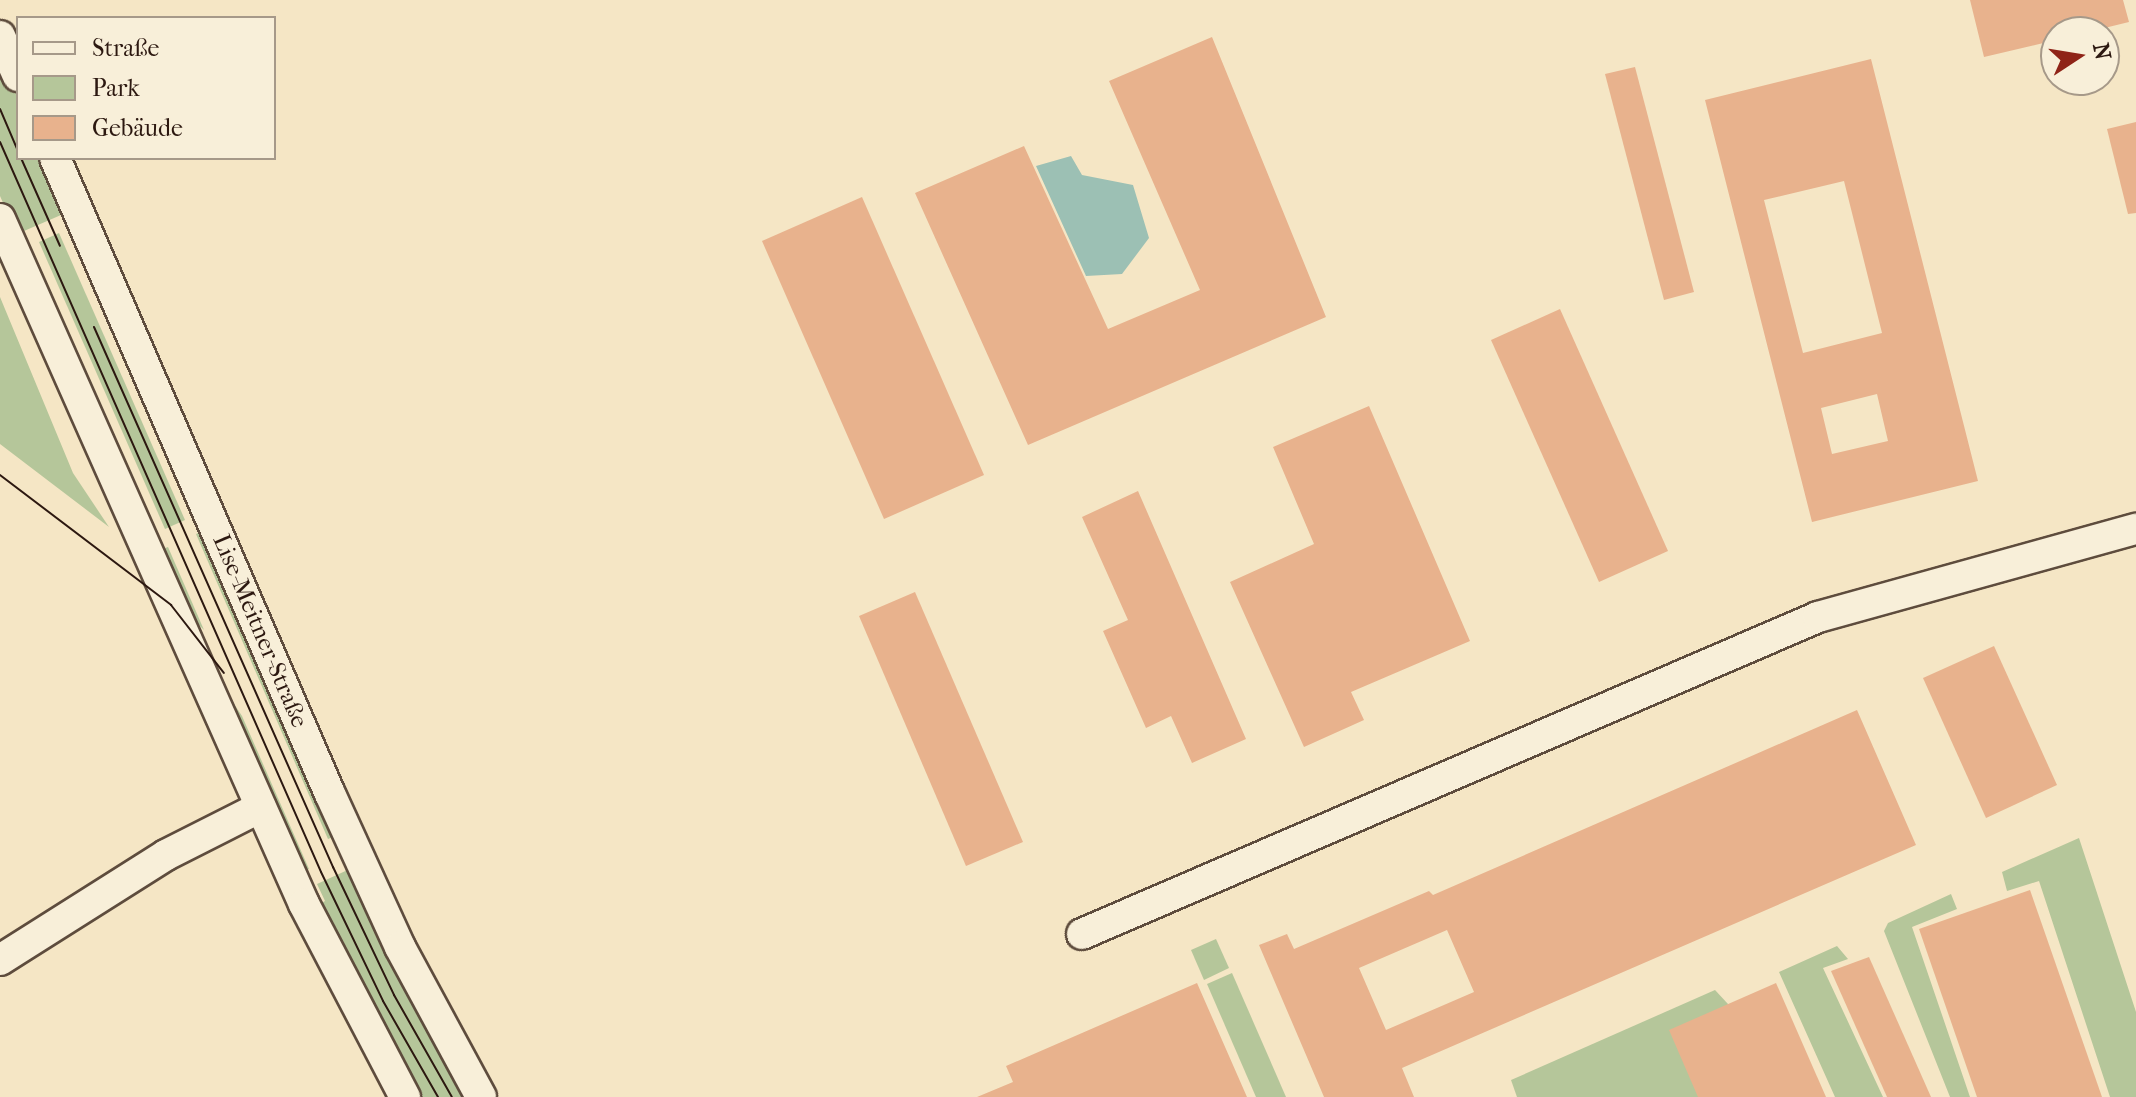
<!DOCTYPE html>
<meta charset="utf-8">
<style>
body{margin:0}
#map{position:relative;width:2136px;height:1097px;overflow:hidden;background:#f5e6c5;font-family:"IM FELL French Canon",serif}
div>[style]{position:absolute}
.green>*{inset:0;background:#b5c69a}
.water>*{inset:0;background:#9cc0b4}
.building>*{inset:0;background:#e8b28d}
.roads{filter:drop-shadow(2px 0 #5e4c3d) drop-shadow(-2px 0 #5e4c3d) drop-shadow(0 2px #5e4c3d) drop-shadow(0 -2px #5e4c3d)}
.street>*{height:30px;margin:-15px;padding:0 15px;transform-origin:15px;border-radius:15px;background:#f8efd9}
.tram>*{height:2px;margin:-1px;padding:0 1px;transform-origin:1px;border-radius:1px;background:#2c1810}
span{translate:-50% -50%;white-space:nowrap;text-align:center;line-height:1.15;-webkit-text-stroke:6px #f8efd9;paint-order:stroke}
.street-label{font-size:24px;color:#2c1810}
.legend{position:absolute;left:16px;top:16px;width:260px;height:144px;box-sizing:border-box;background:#f8efd9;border:2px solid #a69989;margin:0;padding:10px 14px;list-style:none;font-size:24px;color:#2c1810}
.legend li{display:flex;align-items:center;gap:16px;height:40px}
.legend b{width:40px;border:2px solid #a69989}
.north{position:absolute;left:2040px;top:16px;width:80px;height:80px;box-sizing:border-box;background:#f8efd9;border:2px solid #a69989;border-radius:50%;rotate:78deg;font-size:22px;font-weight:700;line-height:32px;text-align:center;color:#2c1810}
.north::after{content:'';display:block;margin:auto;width:28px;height:36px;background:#8f2418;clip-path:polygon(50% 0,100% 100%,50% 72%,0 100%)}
</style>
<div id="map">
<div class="green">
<i style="clip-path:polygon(0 58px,18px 99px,18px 158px,44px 158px,68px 212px,17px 234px,0 196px)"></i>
<i style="clip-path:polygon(59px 233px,185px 520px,165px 529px,39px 242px)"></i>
<i style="clip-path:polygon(0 297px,73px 473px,109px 527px,0 444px)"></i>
<i style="clip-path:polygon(207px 529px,338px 835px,328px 839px,196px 534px)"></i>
<i style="clip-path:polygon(168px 547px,204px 630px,185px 611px,157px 551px)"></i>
<i style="clip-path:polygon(214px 674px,242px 716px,309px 869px,301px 872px)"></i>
<i style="clip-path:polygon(2079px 838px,2136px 1012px,2136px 1097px,2110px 1097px,2039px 881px,2007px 891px,2002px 872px)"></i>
<i style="clip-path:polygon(352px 868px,471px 1097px,414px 1097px,315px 907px,325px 901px,317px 884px)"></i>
<i style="clip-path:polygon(1951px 894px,1957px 909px,1912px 927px,1970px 1097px,1950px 1097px,1884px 931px,1888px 923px)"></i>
<i style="clip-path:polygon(1216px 939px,1229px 968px,1204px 980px,1191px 950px)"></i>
<i style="clip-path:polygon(1837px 946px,1848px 959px,1823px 968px,1883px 1097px,1835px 1097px,1779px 972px)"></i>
<i style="clip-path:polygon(1232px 973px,1286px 1097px,1256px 1097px,1207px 984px)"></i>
<i style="clip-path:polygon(1715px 990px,1728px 1004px,1698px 1097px,1517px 1097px,1511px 1080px)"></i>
</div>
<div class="water">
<i style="clip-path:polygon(1071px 156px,1082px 175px,1133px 185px,1149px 238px,1122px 274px,1086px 276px,1036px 166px)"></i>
</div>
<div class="building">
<i style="clip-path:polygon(1970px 0,2123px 0,2129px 22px,2088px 32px,2056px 32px,2056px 40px,1984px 57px)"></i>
<i style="clip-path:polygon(1212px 37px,1326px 317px,1028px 445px,915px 193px,1024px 146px,1108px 329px,1200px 290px,1109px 81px)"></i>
<i style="clip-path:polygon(evenodd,1871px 59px,1978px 481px,1812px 522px,1705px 100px,1871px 59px,1844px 181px,1882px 333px,1803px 353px,1764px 200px,1844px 181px,1871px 59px,1877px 394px,1888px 441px,1832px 454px,1821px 408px,1877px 394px)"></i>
<i style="clip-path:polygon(1635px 67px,1694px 292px,1664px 300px,1605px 74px)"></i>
<i style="clip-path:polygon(2136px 122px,2136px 213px,2128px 214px,2107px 129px)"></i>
<i style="clip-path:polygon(862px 197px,984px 475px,884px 519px,762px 241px)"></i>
<i style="clip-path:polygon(1560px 309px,1668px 551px,1599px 582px,1491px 340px)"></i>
<i style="clip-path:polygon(1369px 406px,1470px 641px,1351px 692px,1364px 720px,1304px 747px,1230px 582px,1314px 544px,1273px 447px)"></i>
<i style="clip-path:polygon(1138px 491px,1246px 739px,1192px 763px,1171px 716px,1146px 728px,1103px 631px,1128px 620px,1082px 517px)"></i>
<i style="clip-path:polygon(915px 592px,1023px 842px,966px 866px,859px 616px)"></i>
<i style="clip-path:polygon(1994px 646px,2057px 785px,1986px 818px,1923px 678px)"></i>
<i style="clip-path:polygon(evenodd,1857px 710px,1916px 845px,1402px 1068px,1414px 1097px,1324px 1097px,1259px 945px,1287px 934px,1294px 949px,1429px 891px,1433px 895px,1857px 710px,1447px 930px,1474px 992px,1386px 1030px,1359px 968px,1447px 930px)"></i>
<i style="clip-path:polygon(2030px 890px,2102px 1097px,1977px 1097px,1919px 929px)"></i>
<i style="clip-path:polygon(1869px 957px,1931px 1097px,1887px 1097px,1831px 971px)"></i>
<i style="clip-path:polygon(1197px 983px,1247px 1097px,977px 1097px,1013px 1082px,1006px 1066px)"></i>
<i style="clip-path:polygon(1776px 983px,1826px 1097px,1698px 1097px,1669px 1030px)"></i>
</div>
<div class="roads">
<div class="street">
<i style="left:0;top:36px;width:44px;rotate:65.8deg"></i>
<i style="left:55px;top:158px;width:693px;rotate:66.62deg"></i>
<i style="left:330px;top:794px;width:168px;rotate:65.4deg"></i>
<i style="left:400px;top:947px;width:170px;rotate:61.6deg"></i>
<i style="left:0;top:219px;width:749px;rotate:66.07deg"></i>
<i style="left:304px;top:904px;width:218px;rotate:62.4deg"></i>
<i style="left:1082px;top:934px;width:801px;rotate:-23.3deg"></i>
<i style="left:1818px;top:617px;width:330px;rotate:-15.5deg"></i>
<i style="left:0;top:960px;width:196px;rotate:-32.3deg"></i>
<i style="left:166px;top:855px;width:106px;rotate:-26.8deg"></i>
</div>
</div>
<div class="tram">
<i style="left:0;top:109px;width:46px;rotate:66.8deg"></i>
<i style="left:0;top:142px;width:797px;rotate:66.26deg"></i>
<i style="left:321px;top:872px;width:143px;rotate:64.3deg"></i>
<i style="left:383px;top:1001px;width:111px;rotate:60.2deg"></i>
<i style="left:21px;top:158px;width:96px;rotate:66.1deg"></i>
<i style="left:94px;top:327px;width:591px;rotate:66.13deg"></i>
<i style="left:333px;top:867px;width:142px;rotate:64.5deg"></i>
<i style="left:394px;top:995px;width:117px;rotate:60.4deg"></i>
<i style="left:0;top:475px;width:215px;rotate:37.2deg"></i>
<i style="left:171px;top:605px;width:86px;rotate:52.1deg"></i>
</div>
<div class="street-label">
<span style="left:260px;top:631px;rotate:67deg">Lise-Meitner-Straße</span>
</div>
<ul class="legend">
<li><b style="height:10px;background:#f8efd9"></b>Straße</li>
<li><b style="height:22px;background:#b5c69a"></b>Park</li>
<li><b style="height:22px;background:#e8b28d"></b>Gebäude</li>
</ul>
<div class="north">N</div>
</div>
